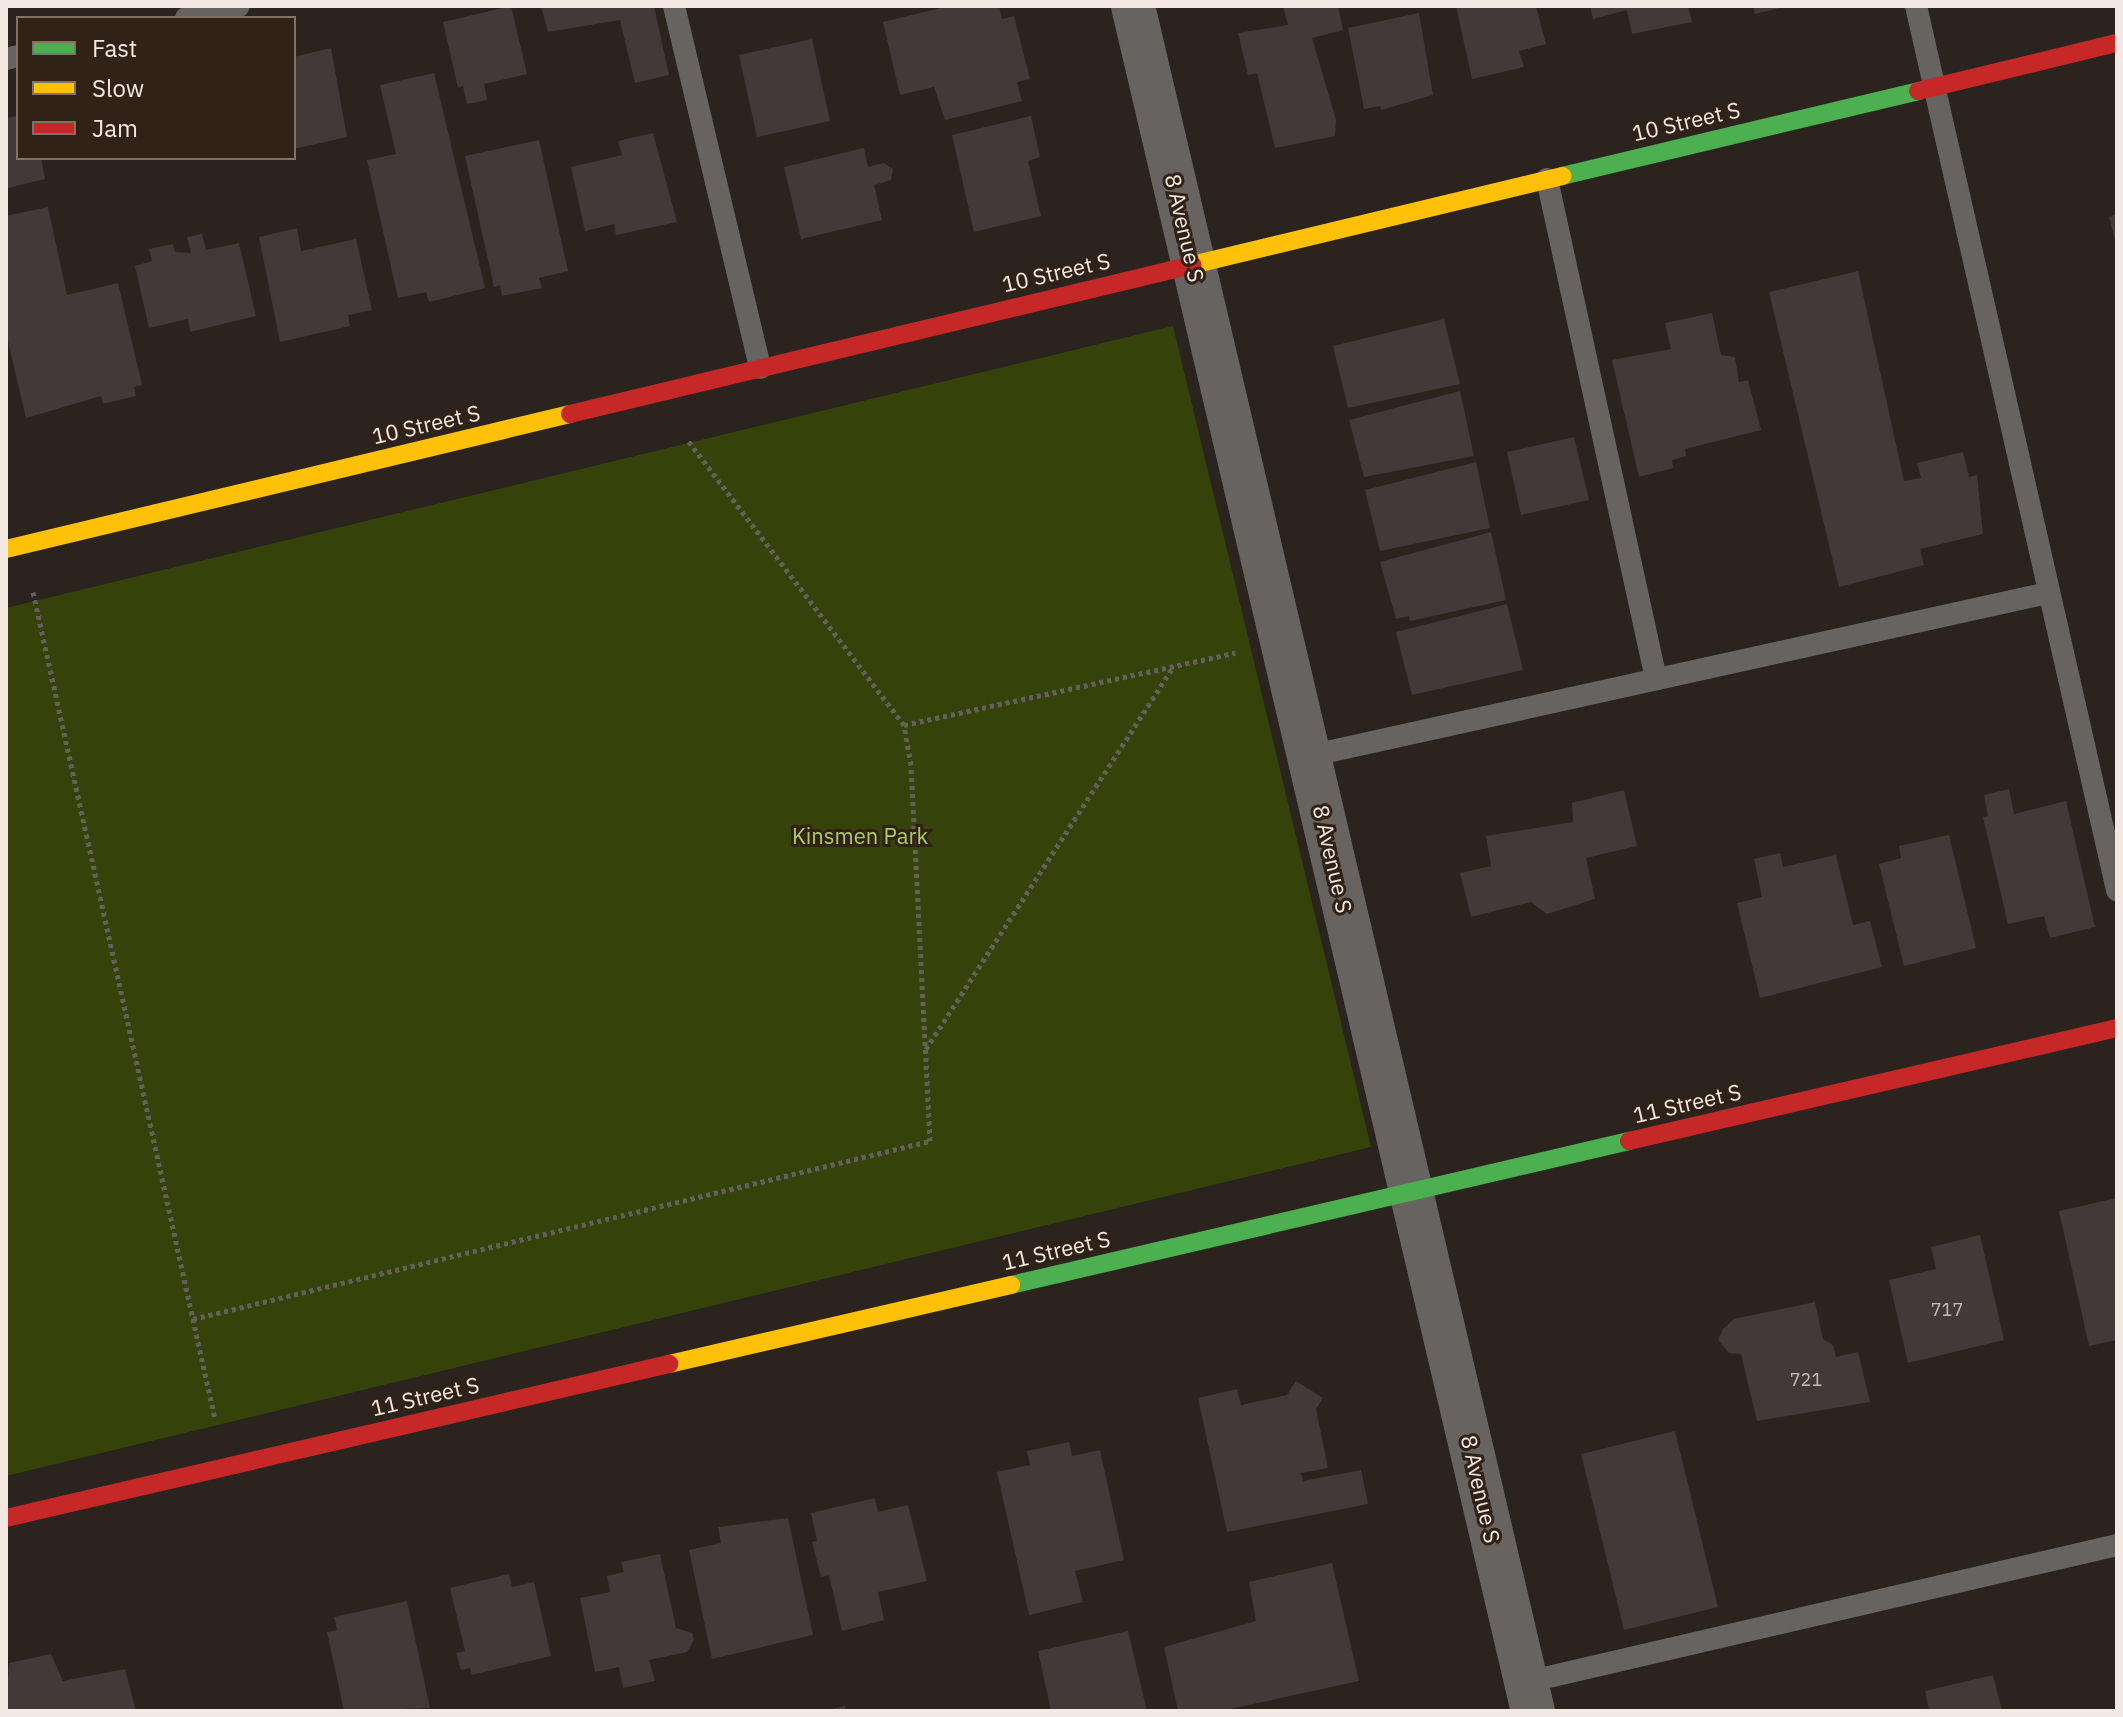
<!DOCTYPE html>
<style>
body{margin:0}
#map{position:relative;width:2123px;height:1717px;overflow:hidden;background:#2b231e;font-family:"IBM Plex Sans",sans-serif}
div>[style]{position:absolute}
.green>*{inset:0;background:#35430b}
.building>*{inset:0;background:#413a38}
.path>*{height:5px;margin-top:-2.5px;transform-origin:0;background:repeating-linear-gradient(90deg,#645f5d 0 4px,transparent 0 8px)}
.lane>*{height:22px;margin:-11px;padding:0 11px;transform-origin:11px;border-radius:11px;background:#666361}
.street>*{height:44px;margin:-22px;padding:0 22px;transform-origin:22px;border-radius:22px;background:#666361}
.fast>*{height:18px;margin:-9px;padding:0 9px;transform-origin:9px;border-radius:9px;background:#4caf50}
.slow>*{height:18px;margin:-9px;padding:0 9px;transform-origin:9px;border-radius:9px;background:#ffc107}
.jam>*{height:18px;margin:-9px;padding:0 9px;transform-origin:9px;border-radius:9px;background:#c62828}
span{translate:-50% -50%;white-space:nowrap;text-align:center;line-height:1.15;-webkit-text-stroke:6px #312218;paint-order:stroke}
.number-label{font-size:18px;color:#c6bdb8}
.number-label span{-webkit-text-stroke-width:0}
.street-label{font-size:22px;color:#f3e9e2}
.park-label{font-size:22px;color:#aacf5a}
.frame{position:absolute;inset:0;border:8px solid #f3e9e2;pointer-events:none}
.legend{position:absolute;left:16px;top:16px;width:280px;height:144px;box-sizing:border-box;background:#312218;border:2px solid #7f7269;margin:0;padding:10px 14px;list-style:none;font-size:24px;color:#f3e9e2}
.legend li{display:flex;align-items:center;gap:16px;height:40px}
.legend b{width:40px;border:2px solid #7f7269}
</style>
<div id="map">
<div class="green">
<i style="clip-path:polygon(1173px 326px,1371px 1147px,6px 1476px,6px 608px)"></i>
</div>
<div class="building">
<i style="clip-path:polygon(511px 6px,527px 74px,484px 84px,487px 100px,467px 104px,463px 86px,458px 88px,443px 22px)"></i>
<i style="clip-path:polygon(541px 6px,654px 6px,669px 75px,635px 83px,620px 20px,548px 32px)"></i>
<i style="clip-path:polygon(949px 6px,999px 6px,1002px 19px,1014px 16px,1030px 79px,1017px 82px,1022px 101px,945px 120px,934px 87px,900px 95px,883px 22px)"></i>
<i style="clip-path:polygon(1283px 6px,1338px 6px,1343px 30px,1312px 38px,1336px 120px,1335px 136px,1275px 148px,1257px 73px,1248px 75px,1238px 33px,1288px 25px)"></i>
<i style="clip-path:polygon(1456px 6px,1536px 6px,1546px 44px,1519px 51px,1524px 67px,1472px 79px)"></i>
<i style="clip-path:polygon(1590px 6px,1688px 6px,1692px 22px,1632px 34px,1627px 10px,1593px 19px)"></i>
<i style="clip-path:polygon(1753px 6px,1784px 6px,1784px 7px,1755px 14px)"></i>
<i style="clip-path:polygon(1419px 13px,1433px 95px,1381px 110px,1380px 106px,1364px 109px,1348px 28px)"></i>
<i style="clip-path:polygon(812px 39px,830px 121px,757px 137px,739px 55px)"></i>
<i style="clip-path:polygon(331px 48px,347px 137px,294px 149px,294px 57px)"></i>
<i style="clip-path:polygon(434px 73px,485px 288px,429px 302px,426px 292px,398px 298px,367px 160px,396px 154px,380px 85px)"></i>
<i style="clip-path:polygon(18px 116px,18px 158px,41px 158px,45px 179px,8px 188px,6px 195px,6px 118px)"></i>
<i style="clip-path:polygon(1031px 116px,1040px 157px,1028px 161px,1041px 216px,974px 232px,952px 135px)"></i>
<i style="clip-path:polygon(653px 133px,677px 222px,616px 235px,614px 224px,585px 231px,571px 167px,622px 155px,618px 141px)"></i>
<i style="clip-path:polygon(539px 140px,568px 271px,539px 278px,542px 288px,502px 296px,500px 285px,494px 287px,465px 156px)"></i>
<i style="clip-path:polygon(864px 148px,868px 167px,884px 163px,893px 169px,891px 180px,874px 185px,882px 220px,801px 239px,784px 167px)"></i>
<i style="clip-path:polygon(48px 207px,67px 295px,118px 283px,142px 385px,134px 387px,136px 396px,103px 404px,101px 396px,26px 418px,6px 333px,6px 216px)"></i>
<i style="clip-path:polygon(2117px 214px,2117px 244px,2116px 244px,2109px 217px)"></i>
<i style="clip-path:polygon(297px 228px,301px 251px,356px 239px,372px 310px,348px 315px,350px 326px,280px 342px,259px 237px)"></i>
<i style="clip-path:polygon(202px 234px,206px 250px,239px 243px,256px 316px,190px 332px,188px 319px,149px 328px,135px 266px,152px 261px,149px 249px,173px 244px,175px 252px,191px 253px,187px 237px)"></i>
<i style="clip-path:polygon(1858px 271px,1904px 481px,1921px 478px,1917px 463px,1963px 452px,1969px 477px,1977px 475px,1983px 534px,1920px 549px,1924px 565px,1839px 587px,1769px 292px)"></i>
<i style="clip-path:polygon(1712px 313px,1721px 355px,1735px 357px,1739px 382px,1748px 380px,1761px 430px,1685px 449px,1686px 456px,1672px 460px,1673px 468px,1639px 477px,1612px 360px,1671px 349px,1665px 323px)"></i>
<i style="clip-path:polygon(1444px 319px,1460px 384px,1348px 408px,1333px 346px)"></i>
<i style="clip-path:polygon(1460px 391px,1474px 456px,1364px 477px,1349px 420px)"></i>
<i style="clip-path:polygon(1574px 437px,1589px 500px,1521px 515px,1507px 452px)"></i>
<i style="clip-path:polygon(1476px 462px,1490px 528px,1380px 551px,1365px 490px)"></i>
<i style="clip-path:polygon(1491px 532px,1506px 600px,1410px 621px,1409px 616px,1396px 619px,1380px 562px)"></i>
<i style="clip-path:polygon(1507px 604px,1523px 670px,1412px 695px,1396px 632px)"></i>
<i style="clip-path:polygon(2009px 789px,2014px 814px,2066px 801px,2095px 927px,2050px 938px,2044px 916px,2008px 924px,1983px 817px,1988px 816px,1984px 795px)"></i>
<i style="clip-path:polygon(1624px 790px,1637px 846px,1586px 858px,1595px 899px,1547px 914px,1531px 902px,1471px 917px,1460px 873px,1491px 866px,1486px 836px,1573px 822px,1572px 803px)"></i>
<i style="clip-path:polygon(1949px 835px,1976px 948px,1904px 966px,1879px 864px,1901px 858px,1899px 846px)"></i>
<i style="clip-path:polygon(1780px 853px,1783px 867px,1836px 855px,1853px 925px,1870px 921px,1882px 967px,1760px 998px,1737px 903px,1762px 897px,1754px 859px)"></i>
<i style="clip-path:polygon(2117px 1198px,2117px 1340px,2089px 1346px,2059px 1211px)"></i>
<i style="clip-path:polygon(1980px 1235px,2004px 1340px,1908px 1363px,1889px 1280px,1936px 1269px,1931px 1247px)"></i>
<i style="clip-path:polygon(1815px 1302px,1823px 1339px,1833px 1345px,1836px 1357px,1858px 1352px,1870px 1402px,1757px 1421px,1741px 1354px,1729px 1353px,1718px 1340px,1723px 1329px,1734px 1319px)"></i>
<i style="clip-path:polygon(1296px 1381px,1323px 1398px,1316px 1409px,1328px 1468px,1301px 1473px,1303px 1481px,1361px 1470px,1368px 1504px,1227px 1532px,1198px 1398px,1237px 1389px,1241px 1405px,1287px 1395px)"></i>
<i style="clip-path:polygon(1675px 1431px,1718px 1607px,1624px 1630px,1581px 1454px)"></i>
<i style="clip-path:polygon(1069px 1442px,1072px 1456px,1100px 1450px,1124px 1560px,1075px 1571px,1083px 1602px,1029px 1615px,997px 1472px,1030px 1465px,1027px 1451px)"></i>
<i style="clip-path:polygon(875px 1498px,878px 1512px,908px 1505px,927px 1581px,878px 1592px,884px 1620px,842px 1631px,829px 1575px,821px 1577px,812px 1542px,817px 1541px,811px 1513px)"></i>
<i style="clip-path:polygon(788px 1518px,813px 1635px,712px 1659px,689px 1550px,721px 1543px,718px 1527px)"></i>
<i style="clip-path:polygon(660px 1554px,676px 1628px,692px 1633px,694px 1640px,687px 1652px,649px 1660px,655px 1681px,623px 1688px,619px 1667px,595px 1672px,580px 1598px,610px 1592px,607px 1576px,624px 1572px,621px 1562px)"></i>
<i style="clip-path:polygon(1332px 1563px,1359px 1681px,1221px 1711px,1178px 1711px,1164px 1647px,1256px 1621px,1249px 1582px)"></i>
<i style="clip-path:polygon(509px 1574px,512px 1587px,534px 1582px,551px 1656px,472px 1675px,470px 1668px,461px 1670px,456px 1653px,465px 1651px,450px 1588px)"></i>
<i style="clip-path:polygon(407px 1601px,430px 1708px,344px 1711px,327px 1632px,337px 1630px,334px 1617px)"></i>
<i style="clip-path:polygon(1128px 1631px,1147px 1711px,1051px 1711px,1038px 1651px)"></i>
<i style="clip-path:polygon(51px 1654px,63px 1681px,125px 1669px,136px 1711px,6px 1711px,9px 1663px)"></i>
<i style="clip-path:polygon(1993px 1675px,2002px 1711px,1929px 1711px,1925px 1691px)"></i>
<i style="clip-path:polygon(845px 1706px,846px 1711px,827px 1711px,827px 1710px)"></i>
</div>
<div class="path">
<i style="left:33px;top:592px;width:847px;rotate:77.59deg"></i>
<i style="left:904px;top:725px;width:339px;rotate:-12.3deg"></i>
<i style="left:926px;top:1049px;width:455px;rotate:-57.1deg"></i>
<i style="left:193px;top:1319px;width:758px;rotate:-13.58deg"></i>
<i style="left:930px;top:1141px;width:376px;rotate:-92.9deg"></i>
<i style="left:911px;top:765px;width:41px;rotate:-99.9deg"></i>
<i style="left:904px;top:725px;width:359px;rotate:-127.2deg"></i>
</div>
<div class="lane">
<i style="left:674px;top:6px;width:372px;rotate:76.6deg"></i>
<i style="left:1916px;top:6px;width:907px;rotate:77.19deg"></i>
<i style="left:186px;top:18px;width:54px;rotate:-12.8deg"></i>
<i style="left:6px;top:59px;width:12px;rotate:-14deg"></i>
<i style="left:1547px;top:179px;width:512px;rotate:77.7deg"></i>
<i style="left:1309px;top:756px;width:757px;rotate:-12.44deg"></i>
<i style="left:1527px;top:1682px;width:606px;rotate:-13.07deg"></i>
</div>
<div class="street">
<i style="left:1133px;top:6px;width:1751px;rotate:76.8deg"></i>
</div>
<div class="fast">
<i style="left:1562px;top:176px;width:366px;rotate:-13.4deg"></i>
<i style="left:1011px;top:1285px;width:635px;rotate:-13.12deg"></i>
</div>
<div class="slow">
<i style="left:1192px;top:265px;width:381px;rotate:-13.5deg"></i>
<i style="left:6px;top:549px;width:580px;rotate:-13.46deg"></i>
<i style="left:669px;top:1364px;width:351px;rotate:-13deg"></i>
</div>
<div class="jam">
<i style="left:1918px;top:91px;width:205px;rotate:-13.6deg"></i>
<i style="left:570px;top:414px;width:640px;rotate:-13.47deg"></i>
<i style="left:1629px;top:1141px;width:501px;rotate:-13.04deg"></i>
<i style="left:6px;top:1518px;width:681px;rotate:-13.08deg"></i>
</div>
<div class="number-label">
<span style="left:1947px;top:1310px">717</span>
<span style="left:1806px;top:1380px">721</span>
</div>
<div class="street-label">
<span style="left:1686px;top:121px;rotate:-13deg">10 Street S</span>
<span style="left:1185px;top:228px;rotate:77deg">8 Avenue S</span>
<span style="left:1056px;top:272px;rotate:-13deg">10 Street S</span>
<span style="left:426px;top:424px;rotate:-13deg">10 Street S</span>
<span style="left:1333px;top:859px;rotate:77deg">8 Avenue S</span>
<span style="left:1687px;top:1103px;rotate:-13deg">11 Street S</span>
<span style="left:1056px;top:1250px;rotate:-13deg">11 Street S</span>
<span style="left:425px;top:1396px;rotate:-13deg">11 Street S</span>
<span style="left:1481px;top:1489px;rotate:77deg">8 Avenue S</span>
</div>
<div class="park-label">
<span style="left:860px;top:836px">Kinsmen Park</span>
</div>
<div class="frame"></div>
<ul class="legend">
<li><b style="height:10px;background:#4caf50"></b>Fast</li>
<li><b style="height:10px;background:#ffc107"></b>Slow</li>
<li><b style="height:10px;background:#c62828"></b>Jam</li>
</ul>
</div>
